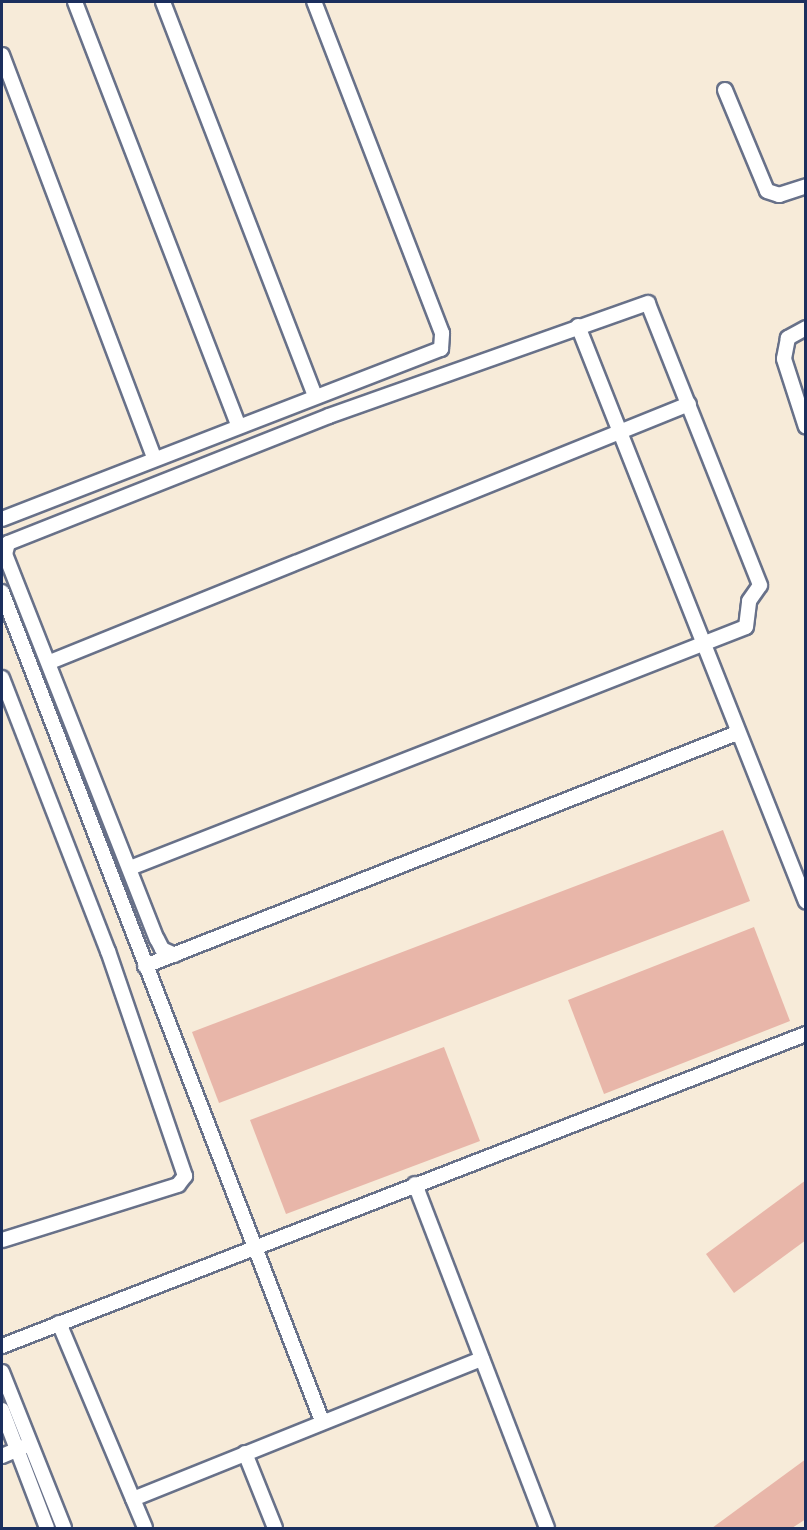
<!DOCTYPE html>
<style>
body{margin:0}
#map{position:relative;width:807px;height:1530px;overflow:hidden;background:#f7ebd9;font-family:Mali,sans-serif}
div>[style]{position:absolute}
.building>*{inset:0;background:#e8b6a9}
.roads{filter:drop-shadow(2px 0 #687189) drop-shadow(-2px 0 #687189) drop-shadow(0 2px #687189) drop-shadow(0 -2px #687189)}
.minor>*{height:14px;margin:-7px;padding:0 7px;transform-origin:7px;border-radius:7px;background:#fff}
span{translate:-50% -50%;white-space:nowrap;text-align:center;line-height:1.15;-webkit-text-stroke:5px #fff;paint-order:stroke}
.frame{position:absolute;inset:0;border:3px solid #1b2f5e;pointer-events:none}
</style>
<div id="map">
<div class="building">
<i style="clip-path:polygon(723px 830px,750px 901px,219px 1103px,192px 1032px)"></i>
<i style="clip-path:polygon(754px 927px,790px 1021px,604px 1094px,568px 1000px)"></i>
<i style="clip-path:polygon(444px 1047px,480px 1141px,286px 1214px,250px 1120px)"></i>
<i style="clip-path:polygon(806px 1180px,806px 1240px,734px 1293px,706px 1254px)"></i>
<i style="clip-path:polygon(806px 1459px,806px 1519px,792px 1528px,712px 1528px)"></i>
</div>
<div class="roads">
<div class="minor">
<i style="left:75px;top:2px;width:453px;rotate:68.9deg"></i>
<i style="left:163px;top:2px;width:421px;rotate:68.9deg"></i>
<i style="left:2px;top:55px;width:430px;rotate:69.3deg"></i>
<i style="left:725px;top:90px;width:109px;rotate:67.4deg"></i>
<i style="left:767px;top:191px;width:13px;rotate:18deg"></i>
<i style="left:779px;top:195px;width:28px;rotate:-18deg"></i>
<i style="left:578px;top:326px;width:619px;rotate:68.4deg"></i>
<i style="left:806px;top:328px;width:21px;rotate:151deg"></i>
<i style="left:788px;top:338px;width:21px;rotate:101deg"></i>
<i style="left:784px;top:359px;width:71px;rotate:72.1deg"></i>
<i style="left:2px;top:519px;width:471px;rotate:-21.2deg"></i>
<i style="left:441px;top:349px;width:16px;rotate:-86deg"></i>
<i style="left:442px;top:333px;width:355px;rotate:-111.1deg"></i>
<i style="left:2px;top:592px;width:889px;rotate:68.89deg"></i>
<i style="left:50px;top:662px;width:689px;rotate:-21.99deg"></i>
<i style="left:2px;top:678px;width:293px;rotate:68.8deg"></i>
<i style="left:108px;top:951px;width:238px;rotate:71.1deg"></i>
<i style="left:185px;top:1176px;width:11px;rotate:128deg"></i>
<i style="left:178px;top:1185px;width:184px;rotate:162.6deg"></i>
<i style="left:130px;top:868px;width:661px;rotate:-21.37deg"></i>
<i style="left:746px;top:627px;width:26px;rotate:-83deg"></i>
<i style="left:749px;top:601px;width:19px;rotate:-55deg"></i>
<i style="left:760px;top:585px;width:303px;rotate:-111.7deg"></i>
<i style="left:648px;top:303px;width:338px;rotate:160.5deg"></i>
<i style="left:329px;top:416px;width:345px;rotate:158.4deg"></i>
<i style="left:8px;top:543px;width:11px;rotate:105deg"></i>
<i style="left:5px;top:554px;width:414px;rotate:68.5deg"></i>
<i style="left:157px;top:939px;width:11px;rotate:63deg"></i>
<i style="left:162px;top:949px;width:14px;rotate:25deg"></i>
<i style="left:145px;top:966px;width:636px;rotate:-21.48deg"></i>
<i style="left:415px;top:1184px;width:368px;rotate:69deg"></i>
<i style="left:59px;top:1323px;width:222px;rotate:67.2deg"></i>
<i style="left:2px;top:1346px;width:862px;rotate:-21.21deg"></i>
<i style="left:2px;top:1372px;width:168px;rotate:68.3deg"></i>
<i style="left:2px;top:1410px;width:126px;rotate:69.1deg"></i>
<i style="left:245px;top:1453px;width:81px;rotate:68.2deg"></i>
<i style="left:2px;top:1456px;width:23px;rotate:-23deg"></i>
<i style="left:133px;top:1499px;width:376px;rotate:-21.9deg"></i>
</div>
</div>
<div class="frame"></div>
</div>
